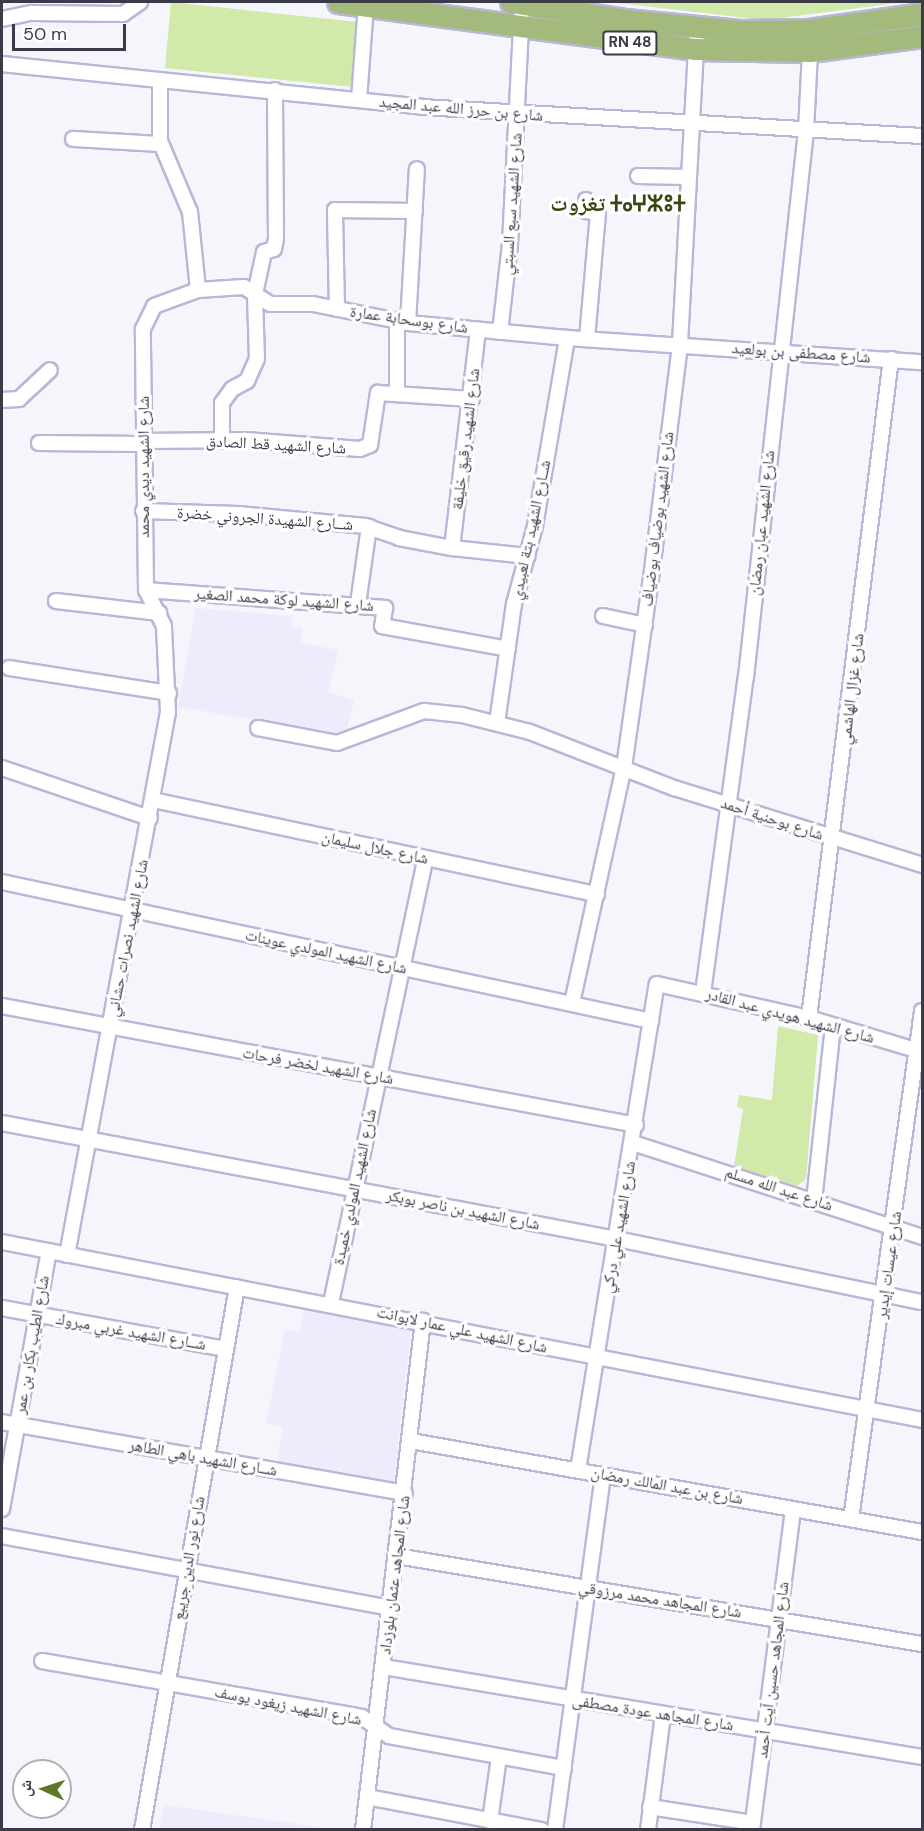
<!DOCTYPE html>
<meta charset="utf-8">
<style>
body{margin:0}
#map{position:relative;width:924px;height:1831px;overflow:hidden;background:#f5f5fc;font-family:"DM Sans","Noto Naskh Arabic","Noto Sans Tifinagh",sans-serif}
div>[style]{position:absolute}
.built>*{inset:0;background:#ececfd}
.green>*{inset:0;background:#d1e9a9}
.roads{filter:drop-shadow(2px 0 #b9b7d8) drop-shadow(-2px 0 #b9b7d8) drop-shadow(0 2px #b9b7d8) drop-shadow(0 -2px #b9b7d8)}
.minor>*{height:14px;margin:-7px;padding:0 7px;transform-origin:7px;border-radius:7px;background:#fff}
.trunk>*{height:21px;margin:-10.5px;padding:0 10.5px;transform-origin:10.5px;border-radius:10.5px;background:#a4ba7c}
span{translate:-50% -50%;white-space:nowrap;text-align:center;line-height:1.15;-webkit-text-stroke:6px #fff;paint-order:stroke}
.shield-label span{padding:2px 4px;background:#fff;border:2px solid;border-radius:4px;-webkit-text-stroke-width:0}
.shield-label{font-size:15px;color:#3b3a48;font-weight:700}
.street-label{font-size:16px;color:#3b3a48}
.district-label{font-size:22px;color:#364711;font-weight:700}
.frame{position:absolute;inset:0;border:3px solid #3b3a48;pointer-events:none}
.north{position:absolute;left:12px;top:1759px;width:60px;height:60px;box-sizing:border-box;background:#fff;border:2px solid #b1b0b6;border-radius:50%;rotate:273deg;font-size:16px;font-weight:700;line-height:24px;text-align:center;color:#3b3a48}
.north::after{content:'';display:block;margin:auto;width:21px;height:27px;background:#5e7629;clip-path:polygon(50% 0,100% 100%,50% 72%,0 100%)}
.scale{position:absolute;left:12px;top:24px;width:114px;height:27px;box-sizing:border-box;border:3px solid #3b3a48;border-top:0;padding-left:8px;font-size:18px;line-height:21px;white-space:nowrap;color:#3b3a48;-webkit-text-stroke:4px #fff;paint-order:stroke}
</style>
<div id="map">
<div class="built">
<i style="clip-path:polygon(196px 608px,292px 616px,291px 627px,303px 628px,301px 643px,339px 650px,328px 692px,354px 701px,346px 735px,178px 707px)"></i>
<i style="clip-path:polygon(304px 1309px,411px 1328px,394px 1482px,277px 1463px,283px 1427px,266px 1423px,285px 1330px,299px 1332px)"></i>
<i style="clip-path:polygon(164px 1805px,332px 1829px,159px 1829px)"></i>
</div>
<div class="green">
<i style="clip-path:polygon(171px 2px,357px 22px,353px 87px,165px 68px)"></i>
<i style="clip-path:polygon(610px 2px,906px 2px,764px 20px)"></i>
<i style="clip-path:polygon(778px 1026px,818px 1035px,806px 1179px,797px 1186px,734px 1166px,743px 1109px,737px 1107px,739px 1095px,772px 1100px)"></i>
</div>
<div class="roads">
<div class="minor">
<i style="left:2px;top:19px;width:30px;rotate:-12deg"></i>
<i style="left:31px;top:13px;width:92px;rotate:0.6deg"></i>
<i style="left:123px;top:14px;width:21px;rotate:-35deg"></i>
<i style="left:2px;top:64px;width:422px;rotate:5.8deg"></i>
<i style="left:422px;top:107px;width:501px;rotate:3.32deg"></i>
<i style="left:160px;top:80px;width:61px;rotate:90deg"></i>
<i style="left:160px;top:141px;width:77px;rotate:67.1deg"></i>
<i style="left:190px;top:212px;width:78px;rotate:84.1deg"></i>
<i style="left:359px;top:100px;width:95px;rotate:-85.8deg"></i>
<i style="left:73px;top:139px;width:88px;rotate:3.3deg"></i>
<i style="left:638px;top:176px;width:51px;rotate:1.1deg"></i>
<i style="left:586px;top:200px;width:11px;rotate:90deg"></i>
<i style="left:586px;top:211px;width:12px;rotate:9deg"></i>
<i style="left:598px;top:213px;width:126px;rotate:95deg"></i>
<i style="left:337px;top:309px;width:99px;rotate:-91.2deg"></i>
<i style="left:335px;top:210px;width:80px;rotate:0.7deg"></i>
<i style="left:397px;top:322px;width:71px;rotate:90deg"></i>
<i style="left:408px;top:323px;width:154px;rotate:-86.7deg"></i>
<i style="left:500px;top:332px;width:89px;rotate:-83.5deg"></i>
<i style="left:510px;top:244px;width:241px;rotate:-87.1deg"></i>
<i style="left:2px;top:400px;width:17px;rotate:-3deg"></i>
<i style="left:19px;top:399px;width:42px;rotate:-43.1deg"></i>
<i style="left:222px;top:440px;width:37px;rotate:-90deg"></i>
<i style="left:222px;top:403px;width:17px;rotate:-54deg"></i>
<i style="left:232px;top:389px;width:17px;rotate:-28deg"></i>
<i style="left:247px;top:381px;width:24px;rotate:-66deg"></i>
<i style="left:257px;top:359px;width:65px;rotate:-91.8deg"></i>
<i style="left:255px;top:294px;width:43px;rotate:-77.9deg"></i>
<i style="left:264px;top:252px;width:10px;rotate:-17deg"></i>
<i style="left:274px;top:249px;width:10px;rotate:-79deg"></i>
<i style="left:276px;top:239px;width:149px;rotate:-90.4deg"></i>
<i style="left:143px;top:441px;width:103px;rotate:-0.6deg"></i>
<i style="left:246px;top:440px;width:114px;rotate:4.5deg"></i>
<i style="left:360px;top:449px;width:11px;rotate:-22deg"></i>
<i style="left:370px;top:445px;width:53px;rotate:-81.3deg"></i>
<i style="left:378px;top:393px;width:94px;rotate:3.7deg"></i>
<i style="left:39px;top:443px;width:104px;rotate:0.6deg"></i>
<i style="left:143px;top:511px;width:95px;rotate:1.8deg"></i>
<i style="left:238px;top:514px;width:128px;rotate:5.4deg"></i>
<i style="left:365px;top:526px;width:36px;rotate:19deg"></i>
<i style="left:399px;top:538px;width:54px;rotate:10.7deg"></i>
<i style="left:452px;top:548px;width:76px;rotate:6deg"></i>
<i style="left:452px;top:548px;width:220px;rotate:-83.2deg"></i>
<i style="left:146px;top:590px;width:240px;rotate:4.3deg"></i>
<i style="left:385px;top:608px;width:18px;rotate:99deg"></i>
<i style="left:382px;top:626px;width:128px;rotate:10.3deg"></i>
<i style="left:56px;top:601px;width:104px;rotate:6.6deg"></i>
<i style="left:358px;top:604px;width:78px;rotate:-81.9deg"></i>
<i style="left:603px;top:616px;width:43px;rotate:12.1deg"></i>
<i style="left:9px;top:668px;width:162px;rotate:8.9deg"></i>
<i style="left:497px;top:723px;width:120px;rotate:-81.9deg"></i>
<i style="left:514px;top:604px;width:81px;rotate:-74.9deg"></i>
<i style="left:535px;top:526px;width:191px;rotate:-80.3deg"></i>
<i style="left:258px;top:728px;width:80px;rotate:10.8deg"></i>
<i style="left:337px;top:743px;width:93px;rotate:-20.2deg"></i>
<i style="left:424px;top:711px;width:38px;rotate:6deg"></i>
<i style="left:462px;top:715px;width:70px;rotate:14deg"></i>
<i style="left:530px;top:732px;width:155px;rotate:21.3deg"></i>
<i style="left:674px;top:788px;width:260px;rotate:17.2deg"></i>
<i style="left:2px;top:768px;width:156px;rotate:18.7deg"></i>
<i style="left:153px;top:800px;width:454px;rotate:12deg"></i>
<i style="left:2px;top:882px;width:664px;rotate:12.09deg"></i>
<i style="left:703px;top:993px;width:319px;rotate:-82.3deg"></i>
<i style="left:746px;top:677px;width:549px;rotate:-83.73deg"></i>
<i style="left:806px;top:131px;width:80px;rotate:-87.1deg"></i>
<i style="left:572px;top:1003px;width:242px;rotate:-77.6deg"></i>
<i style="left:624px;top:767px;width:207px;rotate:-81.9deg"></i>
<i style="left:653px;top:562px;width:220px;rotate:-82.9deg"></i>
<i style="left:680px;top:344px;width:316px;rotate:-86.9deg"></i>
<i style="left:2px;top:1006px;width:645px;rotate:10.63deg"></i>
<i style="left:809px;top:1018px;width:664px;rotate:-82.91deg"></i>
<i style="left:2px;top:1123px;width:626px;rotate:10.68deg"></i>
<i style="left:617px;top:1239px;width:311px;rotate:11.7deg"></i>
<i style="left:633px;top:1143px;width:304px;rotate:18deg"></i>
<i style="left:814px;top:1201px;width:176px;rotate:-83.8deg"></i>
<i style="left:2px;top:1242px;width:937px;rotate:10.95deg"></i>
<i style="left:67px;top:1255px;width:552px;rotate:-79.46deg"></i>
<i style="left:168px;top:712px;width:86px;rotate:-92.7deg"></i>
<i style="left:164px;top:626px;width:40px;rotate:-116.6deg"></i>
<i style="left:146px;top:590px;width:261px;rotate:-90.7deg"></i>
<i style="left:143px;top:329px;width:25px;rotate:-64deg"></i>
<i style="left:154px;top:306px;width:47px;rotate:-20deg"></i>
<i style="left:198px;top:290px;width:46px;rotate:-3.7deg"></i>
<i style="left:244px;top:287px;width:31px;rotate:33deg"></i>
<i style="left:270px;top:304px;width:43px"></i>
<i style="left:313px;top:304px;width:97px;rotate:11.3deg"></i>
<i style="left:408px;top:323px;width:160px;rotate:5.4deg"></i>
<i style="left:567px;top:338px;width:356px;rotate:3.9deg"></i>
<i style="left:331px;top:1303px;width:454px;rotate:-78deg"></i>
<i style="left:2px;top:1308px;width:228px;rotate:10.4deg"></i>
<i style="left:2px;top:1422px;width:409px;rotate:10deg"></i>
<i style="left:411px;top:1441px;width:519px;rotate:10.1deg"></i>
<i style="left:578px;top:1470px;width:492px;rotate:-80.8deg"></i>
<i style="left:657px;top:984px;width:156px;rotate:12.6deg"></i>
<i style="left:809px;top:1018px;width:118px;rotate:16.7deg"></i>
<i style="left:2px;top:1509px;width:262px;rotate:-79.7deg"></i>
<i style="left:851px;top:1519px;width:513px;rotate:-82.04deg"></i>
<i style="left:2px;top:1536px;width:396px;rotate:10.5deg"></i>
<i style="left:397px;top:1556px;width:532px;rotate:9.52deg"></i>
<i style="left:42px;top:1661px;width:314px;rotate:9.9deg"></i>
<i style="left:351px;top:1715px;width:11px;rotate:10deg"></i>
<i style="left:362px;top:1717px;width:33px;rotate:35deg"></i>
<i style="left:389px;top:1736px;width:178px;rotate:10.4deg"></i>
<i style="left:384px;top:1667px;width:545px;rotate:9.5deg"></i>
<i style="left:367px;top:1797px;width:178px;rotate:10.7deg"></i>
<i style="left:650px;top:1807px;width:104px;rotate:8.8deg"></i>
<i style="left:490px;top:1821px;width:65px;rotate:-82deg"></i>
<i style="left:142px;top:1830px;width:551px;rotate:-80.08deg"></i>
<i style="left:363px;top:1830px;width:513px;rotate:-83.28deg"></i>
<i style="left:555px;top:1830px;width:358px;rotate:-82.3deg"></i>
<i style="left:648px;top:1830px;width:116px;rotate:-82.6deg"></i>
<i style="left:752px;top:1830px;width:323px;rotate:-82.7deg"></i>
</div>
<div class="trunk">
<i style="left:338px;top:2px;width:359px;rotate:7.5deg"></i>
<i style="left:694px;top:49px;width:116px;rotate:1deg"></i>
<i style="left:810px;top:51px;width:113px;rotate:-7.6deg"></i>
<i style="left:511px;top:2px;width:115px;rotate:9deg"></i>
<i style="left:625px;top:20px;width:118px;rotate:5.4deg"></i>
<i style="left:742px;top:31px;width:66px;rotate:-0.9deg"></i>
<i style="left:808px;top:30px;width:115px;rotate:-8deg"></i>
</div>
</div>
<div class="shield-label">
<span style="left:630px;top:43px">RN 48</span>
</div>
<div class="street-label">
<span style="left:461px;top:109px;rotate:5deg">شارع بن حرز الله عبد المجيد</span>
<span style="left:512px;top:204px;rotate:-86deg">شارع الشهيد سبع السبتي</span>
<span style="left:409px;top:320px;rotate:8deg">شارع بوسحابة عمارة</span>
<span style="left:801px;top:353px;rotate:4deg">شارع مصطفى بن بولعيد</span>
<span style="left:466px;top:439px;rotate:-83deg">شارع الشهيد رقيق خليفة</span>
<span style="left:276px;top:445px;rotate:3deg">شارع الشهيد قط الصادق</span>
<span style="left:144px;top:467px;rotate:-90deg">شارع الشهيد ديدي محمد</span>
<span style="left:265px;top:519px;rotate:4deg">شــارع الشهيدة الجروني خضرة</span>
<span style="left:658px;top:519px;rotate:-83deg">شارع الشهيد بوضياف بوضياف</span>
<span style="left:762px;top:523px;rotate:-84deg">شارع الشهيد عبان رمضان</span>
<span style="left:531px;top:530px;rotate:-78deg">شــارع الشهيد بتة لعبيدي</span>
<span style="left:284px;top:600px;rotate:4deg">شارع الشهيد لوكة محمد الصغير</span>
<span style="left:852px;top:689px;rotate:-83deg">شارع غزال الهاشمي</span>
<span style="left:772px;top:819px;rotate:18deg">شارع بوحنية أحمد</span>
<span style="left:375px;top:848px;rotate:12deg">شارع جلال سليمان</span>
<span style="left:128px;top:938px;rotate:-79deg">شارع الشهيد نصرات حشاني</span>
<span style="left:326px;top:952px;rotate:12deg">شارع الشهيد المولدي عوينات</span>
<span style="left:790px;top:1016px;rotate:15deg">شارع الشهيد هويدي عبد القادر</span>
<span style="left:318px;top:1066px;rotate:10deg">شارع الشهيد لخضر فرحات</span>
<span style="left:355px;top:1187px;rotate:-78deg">شارع الشهيد المولدي خميدة</span>
<span style="left:779px;top:1189px;rotate:18deg">شارع عبد الله مسلم</span>
<span style="left:463px;top:1210px;rotate:11deg">شارع الشهيد بن ناصر بوبكر</span>
<span style="left:619px;top:1227px;rotate:-80deg">شارع الشهيد علي دركي</span>
<span style="left:889px;top:1265px;rotate:-82deg">شارع عيسات إيدير</span>
<span style="left:462px;top:1330px;rotate:12deg">شارع الشهيد علي عمار لابوانت</span>
<span style="left:131px;top:1332px;rotate:10deg">شــارع الشهيد غربي مبروك</span>
<span style="left:32px;top:1345px;rotate:-80deg">شارع الطيب بكار بن عمر</span>
<span style="left:203px;top:1458px;rotate:10deg">شــارع الشهيد باهي الطاهر</span>
<span style="left:667px;top:1486px;rotate:10deg">شارع بن عبد المالك رمضان</span>
<span style="left:189px;top:1558px;rotate:-80deg">شارع نور الدين جريبع</span>
<span style="left:395px;top:1575px;rotate:-83deg">شارع المجاهد عثمان بلوزداد</span>
<span style="left:660px;top:1600px;rotate:9deg">شارع المجاهد محمد مرزوقي</span>
<span style="left:773px;top:1670px;rotate:-83deg">شارع المجاهد حسين آيت أحمد</span>
<span style="left:288px;top:1706px;rotate:11deg">شارع الشهيد زيغود يوسف</span>
<span style="left:653px;top:1713px;rotate:9deg">شارع المجاهد عودة مصطفى</span>
</div>
<div class="district-label">
<span style="left:618px;top:204px">تغزوت ⵜⴰⵖⵣⵓⵜ</span>
</div>
<div class="frame"></div>
<div class="north">ش</div>
<div class="scale">50 m</div>
</div>
